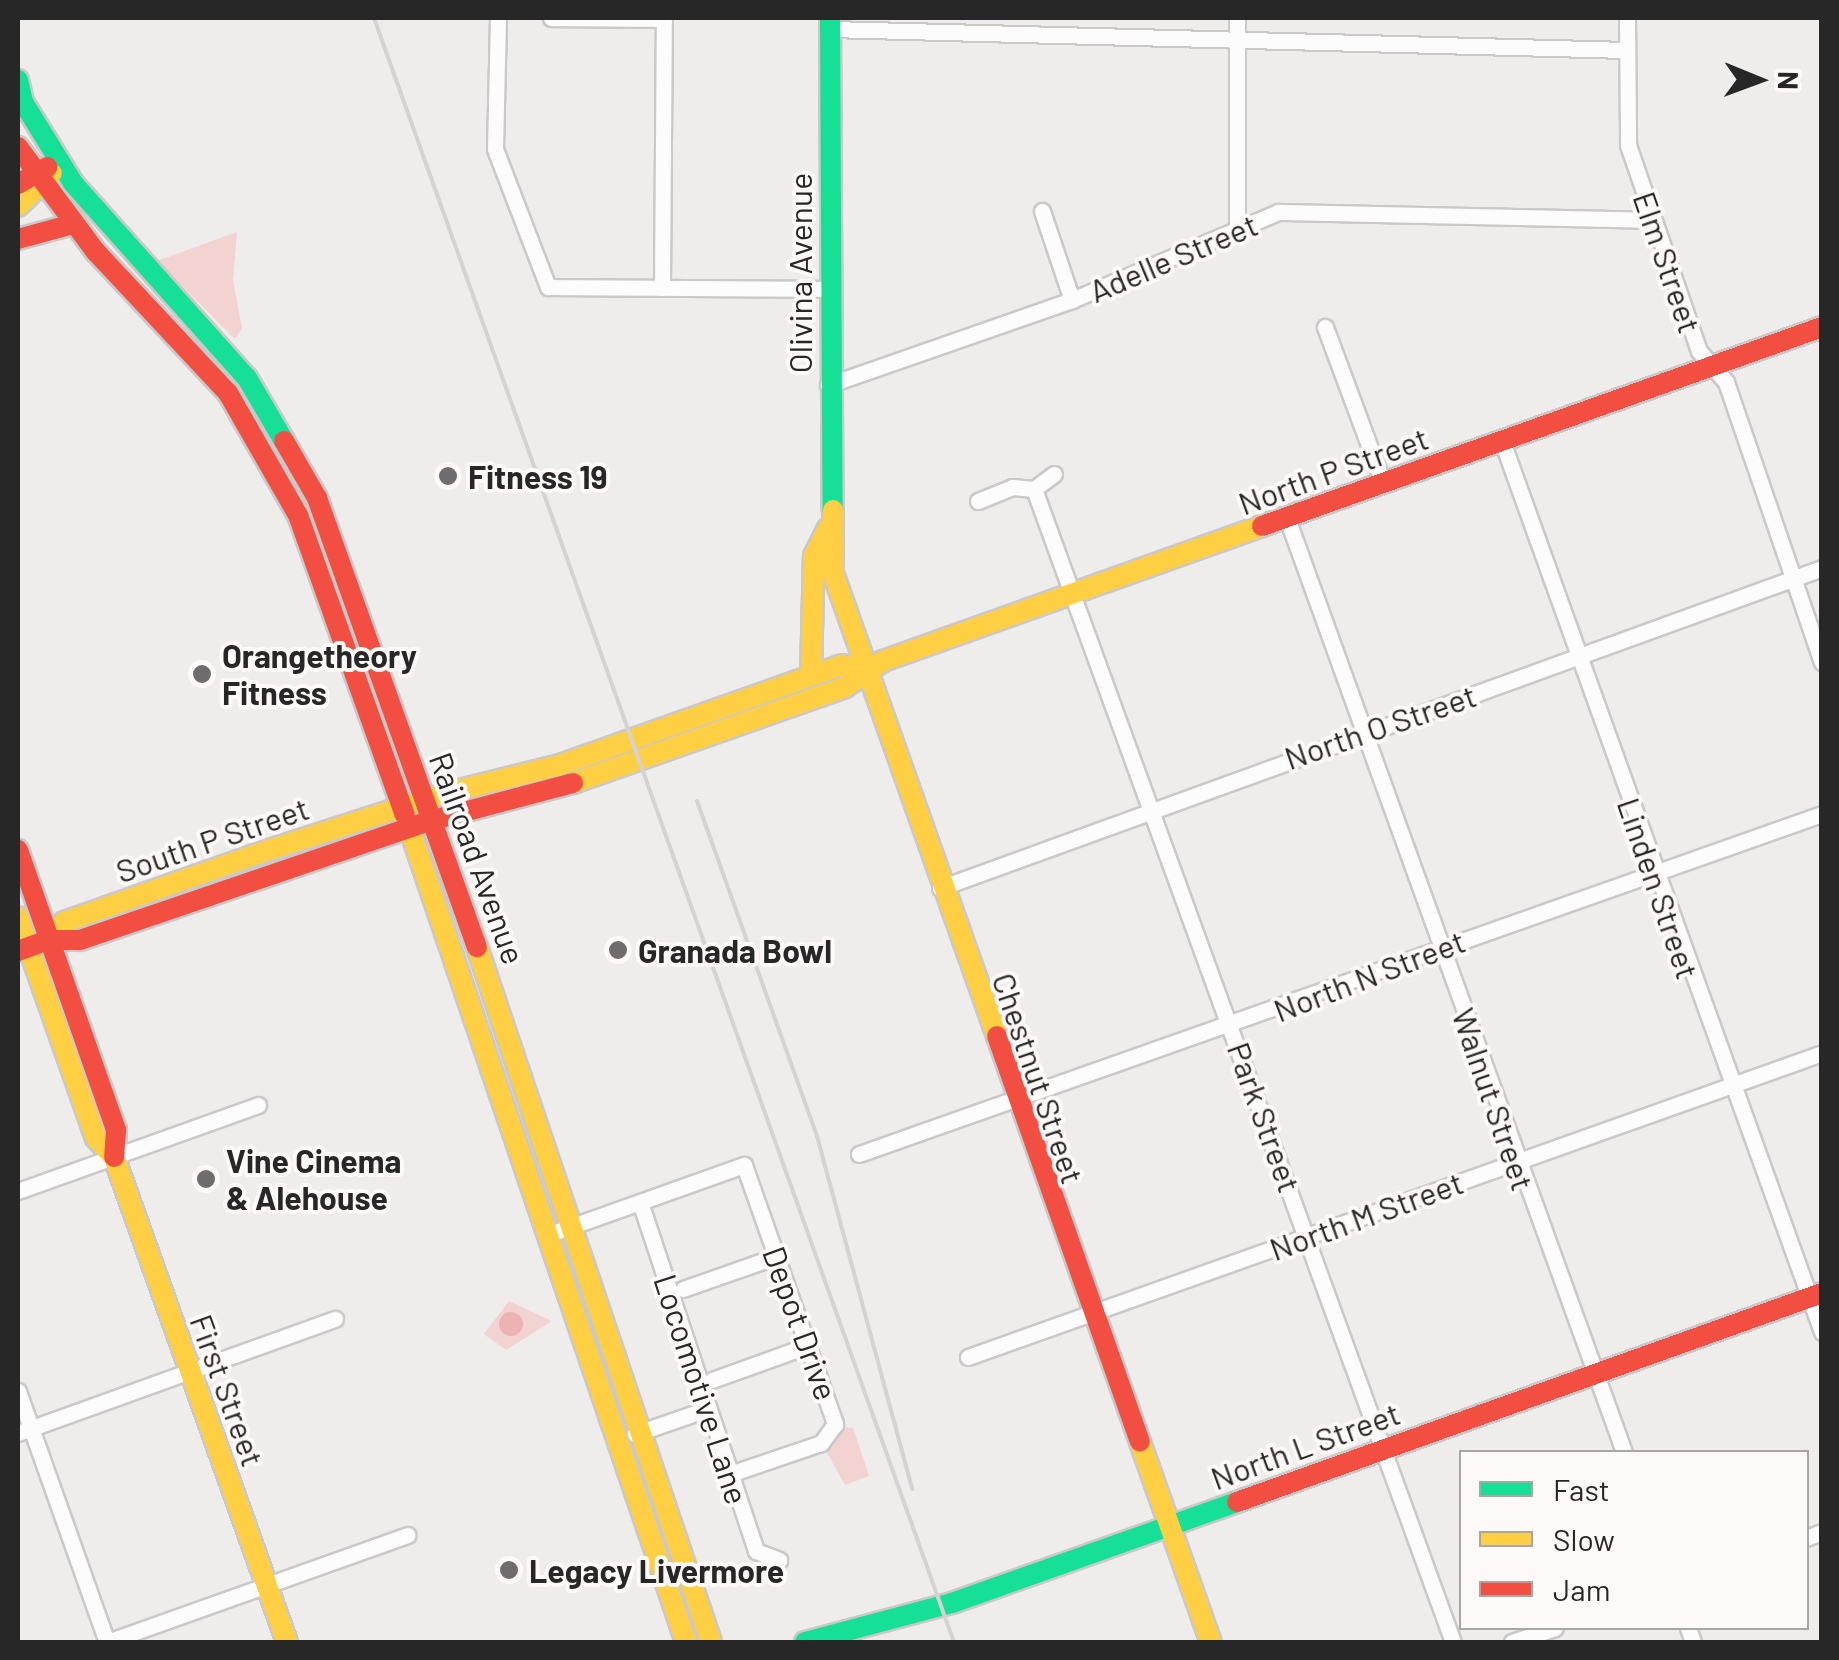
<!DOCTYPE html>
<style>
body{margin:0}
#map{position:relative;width:1839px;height:1660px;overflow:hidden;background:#efecec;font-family:Barlow,sans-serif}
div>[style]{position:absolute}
.green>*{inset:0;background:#f3d2d2}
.water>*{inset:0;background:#ecb2b4}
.round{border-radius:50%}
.roads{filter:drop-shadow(2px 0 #cac8c8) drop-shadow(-2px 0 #cac8c8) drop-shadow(0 2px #cac8c8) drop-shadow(0 -2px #cac8c8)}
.street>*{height:15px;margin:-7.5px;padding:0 7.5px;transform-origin:7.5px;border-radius:7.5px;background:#fdfcfc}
.fast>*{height:20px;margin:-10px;padding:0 10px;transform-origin:10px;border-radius:10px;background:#16e098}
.slow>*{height:20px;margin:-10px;padding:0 10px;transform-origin:10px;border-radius:10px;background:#ffcf43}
.jam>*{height:20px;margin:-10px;padding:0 10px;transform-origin:10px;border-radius:10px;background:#f24e42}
.rail>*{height:4px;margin:-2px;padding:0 2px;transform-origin:2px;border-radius:2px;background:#d4d2d2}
.dots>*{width:28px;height:28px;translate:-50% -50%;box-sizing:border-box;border:5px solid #fef9f9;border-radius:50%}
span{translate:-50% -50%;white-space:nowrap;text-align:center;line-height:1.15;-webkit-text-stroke:8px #fef9f9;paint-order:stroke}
.street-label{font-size:32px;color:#282727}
.poi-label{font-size:32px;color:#282727;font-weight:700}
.left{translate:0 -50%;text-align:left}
.frame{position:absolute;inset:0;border:20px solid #282727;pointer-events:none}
.legend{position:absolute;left:1459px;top:1450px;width:350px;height:180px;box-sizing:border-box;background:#fef9f9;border:2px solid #a8a5a5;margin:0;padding:12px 18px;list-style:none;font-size:30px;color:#282727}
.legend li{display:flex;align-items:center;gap:20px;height:50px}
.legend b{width:50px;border:2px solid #a8a5a5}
.north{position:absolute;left:1709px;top:30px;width:100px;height:100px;-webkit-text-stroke:8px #fef9f9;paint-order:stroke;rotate:91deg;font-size:28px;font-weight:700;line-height:40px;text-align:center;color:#282727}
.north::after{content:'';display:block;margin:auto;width:35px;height:45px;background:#282727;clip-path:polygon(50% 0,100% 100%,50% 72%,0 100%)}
</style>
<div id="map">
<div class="green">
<i style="clip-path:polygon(237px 232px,233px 280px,242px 328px,235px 339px,157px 261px)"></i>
<i style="clip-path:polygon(509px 1301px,552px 1321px,506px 1350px,484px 1334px)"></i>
<i style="clip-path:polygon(843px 1427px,853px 1428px,869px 1476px,845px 1485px,825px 1449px)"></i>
</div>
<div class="water">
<i class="round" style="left:499px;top:1312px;width:24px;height:24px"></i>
</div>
<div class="roads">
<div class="street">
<i style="left:498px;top:18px;width:131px;rotate:91.3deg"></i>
<i style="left:495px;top:149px;width:148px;rotate:69deg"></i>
<i style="left:548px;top:287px;width:281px;rotate:0.4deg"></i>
<i style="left:551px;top:18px;width:113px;rotate:0.5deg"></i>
<i style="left:1237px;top:18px;width:211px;rotate:90deg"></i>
<i style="left:1627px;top:18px;width:127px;rotate:89.5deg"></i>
<i style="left:1628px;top:145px;width:218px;rotate:71deg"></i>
<i style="left:1699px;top:351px;width:41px;rotate:48.9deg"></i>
<i style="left:1726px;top:382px;width:296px;rotate:71.1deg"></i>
<i style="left:830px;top:29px;width:797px;rotate:1.51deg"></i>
<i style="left:1042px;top:211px;width:94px;rotate:71.4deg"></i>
<i style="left:662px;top:288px;width:270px;rotate:-89.6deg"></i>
<i style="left:1325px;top:327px;width:166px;rotate:69.6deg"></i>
<i style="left:828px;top:385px;width:258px;rotate:-19.2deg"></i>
<i style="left:1072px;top:300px;width:224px;rotate:-23.1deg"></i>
<i style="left:1278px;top:212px;width:374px;rotate:1.2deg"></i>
<i style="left:1502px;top:441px;width:947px;rotate:70.24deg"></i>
<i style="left:1034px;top:489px;width:1227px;rotate:70.03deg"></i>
<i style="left:978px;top:501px;width:37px;rotate:-22deg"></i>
<i style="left:1012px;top:487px;width:22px;rotate:5deg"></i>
<i style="left:1034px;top:489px;width:25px;rotate:-37deg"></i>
<i style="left:1287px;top:518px;width:993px;rotate:70.16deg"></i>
<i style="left:940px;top:888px;width:938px;rotate:-19.94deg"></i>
<i style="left:859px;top:1154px;width:1021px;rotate:-19.45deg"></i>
<i style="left:18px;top:1191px;width:255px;rotate:-19.7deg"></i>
<i style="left:640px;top:1202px;width:368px;rotate:71.6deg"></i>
<i style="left:756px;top:1551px;width:25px;rotate:21deg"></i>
<i style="left:550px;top:1234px;width:206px;rotate:-19.6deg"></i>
<i style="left:744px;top:1165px;width:275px;rotate:70.6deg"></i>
<i style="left:835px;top:1424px;width:24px;rotate:126deg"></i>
<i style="left:821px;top:1443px;width:96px;rotate:161.2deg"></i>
<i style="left:683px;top:1289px;width:100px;rotate:-19.3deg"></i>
<i style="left:968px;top:1357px;width:906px;rotate:-19.59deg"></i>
<i style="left:712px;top:1380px;width:103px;rotate:-19.8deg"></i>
<i style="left:18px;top:1391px;width:266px;rotate:70.5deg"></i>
<i style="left:107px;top:1642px;width:319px;rotate:-19.6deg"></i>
<i style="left:18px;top:1433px;width:337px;rotate:-19.8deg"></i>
<i style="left:635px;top:1434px;width:76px;rotate:-19.1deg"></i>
<i style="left:1806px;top:1538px;width:17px;rotate:-21deg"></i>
<i style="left:1688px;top:1628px;width:15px;rotate:70deg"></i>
<i style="left:1512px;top:1642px;width:45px;rotate:-18deg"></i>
</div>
<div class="fast">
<i style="left:830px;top:18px;width:492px;rotate:89.7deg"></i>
<i style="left:18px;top:80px;width:23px;rotate:77deg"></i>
<i style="left:23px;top:102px;width:95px;rotate:58.3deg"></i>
<i style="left:73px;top:183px;width:261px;rotate:48.3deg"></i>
<i style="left:247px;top:378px;width:73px;rotate:59.6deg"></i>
<i style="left:805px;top:1642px;width:152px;rotate:-14.9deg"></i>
<i style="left:952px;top:1603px;width:302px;rotate:-19.5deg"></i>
</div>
<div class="slow">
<i style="left:18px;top:206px;width:47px;rotate:-44.1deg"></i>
<i style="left:833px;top:510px;width:63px;rotate:90deg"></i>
<i style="left:833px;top:573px;width:491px;rotate:70.5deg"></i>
<i style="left:811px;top:675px;width:119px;rotate:-88.6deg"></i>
<i style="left:814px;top:556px;width:31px;rotate:-63deg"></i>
<i style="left:573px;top:783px;width:288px;rotate:-19.4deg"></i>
<i style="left:845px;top:687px;width:46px;rotate:-34.4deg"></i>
<i style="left:883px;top:661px;width:402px;rotate:-19.6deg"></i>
<i style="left:405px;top:815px;width:873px;rotate:71.23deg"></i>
<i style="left:18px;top:917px;width:234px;rotate:70.6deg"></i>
<i style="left:96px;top:1138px;width:26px;rotate:47deg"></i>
<i style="left:114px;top:1157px;width:515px;rotate:70.37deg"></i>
<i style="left:49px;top:940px;width:23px;rotate:-50deg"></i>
<i style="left:64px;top:922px;width:211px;rotate:-19.4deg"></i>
<i style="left:263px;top:852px;width:185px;rotate:-17.9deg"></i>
<i style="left:439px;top:795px;width:125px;rotate:-13.9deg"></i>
<i style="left:560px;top:765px;width:299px;rotate:-19.5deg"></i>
<i style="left:842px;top:665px;width:24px;rotate:12deg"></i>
<i style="left:477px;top:947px;width:733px;rotate:71.39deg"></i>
<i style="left:1140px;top:1442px;width:212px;rotate:70.5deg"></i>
</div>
<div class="jam">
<i style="left:18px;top:147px;width:131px;rotate:53.4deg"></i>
<i style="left:96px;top:252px;width:193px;rotate:46.9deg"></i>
<i style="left:228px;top:393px;width:141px;rotate:60.2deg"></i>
<i style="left:298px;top:515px;width:319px;rotate:70.4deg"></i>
<i style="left:18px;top:184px;width:34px;rotate:-30deg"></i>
<i style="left:18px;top:239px;width:57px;rotate:-15.3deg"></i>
<i style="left:284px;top:441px;width:66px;rotate:59.9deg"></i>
<i style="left:317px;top:498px;width:477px;rotate:70.4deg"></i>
<i style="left:1262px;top:526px;width:594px;rotate:-19.56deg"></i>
<i style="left:18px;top:850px;width:297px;rotate:70.7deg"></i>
<i style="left:116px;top:1130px;width:27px;rotate:94deg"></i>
<i style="left:18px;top:951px;width:33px;rotate:-20deg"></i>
<i style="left:49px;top:940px;width:31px"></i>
<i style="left:80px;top:940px;width:373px;rotate:-18.8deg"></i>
<i style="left:433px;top:820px;width:145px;rotate:-14.8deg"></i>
<i style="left:997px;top:1036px;width:430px;rotate:70.6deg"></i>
<i style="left:1237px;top:1502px;width:621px;rotate:-19.66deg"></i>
</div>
</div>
<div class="rail">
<i style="left:374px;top:18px;width:1724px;rotate:70.35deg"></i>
<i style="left:697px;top:801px;width:356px;rotate:70.3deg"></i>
<i style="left:817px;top:1136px;width:366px;rotate:74.9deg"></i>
</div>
<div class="dots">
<i style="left:448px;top:476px;background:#6e6c6c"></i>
<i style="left:202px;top:674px;background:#6e6c6c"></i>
<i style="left:618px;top:950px;background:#6e6c6c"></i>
<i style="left:206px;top:1179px;background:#6e6c6c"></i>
<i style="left:509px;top:1570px;background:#6e6c6c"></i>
</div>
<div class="street-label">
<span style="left:1173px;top:257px;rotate:-23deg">Adelle Street</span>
<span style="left:1668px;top:262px;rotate:71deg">Elm Street</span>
<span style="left:799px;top:273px;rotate:-90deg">Olivina Avenue</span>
<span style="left:1333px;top:470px;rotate:-20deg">North P Street</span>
<span style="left:1380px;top:726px;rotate:-19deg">North O Street</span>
<span style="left:212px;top:839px;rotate:-19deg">South P Street</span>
<span style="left:478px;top:858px;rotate:70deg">Railroad Avenue</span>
<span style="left:1659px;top:888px;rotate:71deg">Linden Street</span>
<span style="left:1369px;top:975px;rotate:-21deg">North N Street</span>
<span style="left:1039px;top:1078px;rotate:71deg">Chestnut Street</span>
<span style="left:1494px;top:1099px;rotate:71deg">Walnut Street</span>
<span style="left:1265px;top:1117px;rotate:70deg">Park Street</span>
<span style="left:1366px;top:1215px;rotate:-20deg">North M Street</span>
<span style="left:801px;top:1323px;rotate:70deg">Depot Drive</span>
<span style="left:702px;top:1389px;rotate:72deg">Locomotive Lane</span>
<span style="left:228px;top:1390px;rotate:70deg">First Street</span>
<span style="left:1305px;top:1445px;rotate:-20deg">North L Street</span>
</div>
<div class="poi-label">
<span class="left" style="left:468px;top:476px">Fitness 19</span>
<span class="left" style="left:222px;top:674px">Orangetheory<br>Fitness</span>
<span class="left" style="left:638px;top:950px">Granada Bowl</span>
<span class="left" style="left:226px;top:1179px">Vine Cinema<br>&amp; Alehouse</span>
<span class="left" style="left:529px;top:1570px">Legacy Livermore</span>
</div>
<div class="frame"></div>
<ul class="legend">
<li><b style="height:12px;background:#16e098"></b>Fast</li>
<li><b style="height:12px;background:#ffcf43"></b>Slow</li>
<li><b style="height:12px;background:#f24e42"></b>Jam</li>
</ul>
<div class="north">N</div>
</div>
